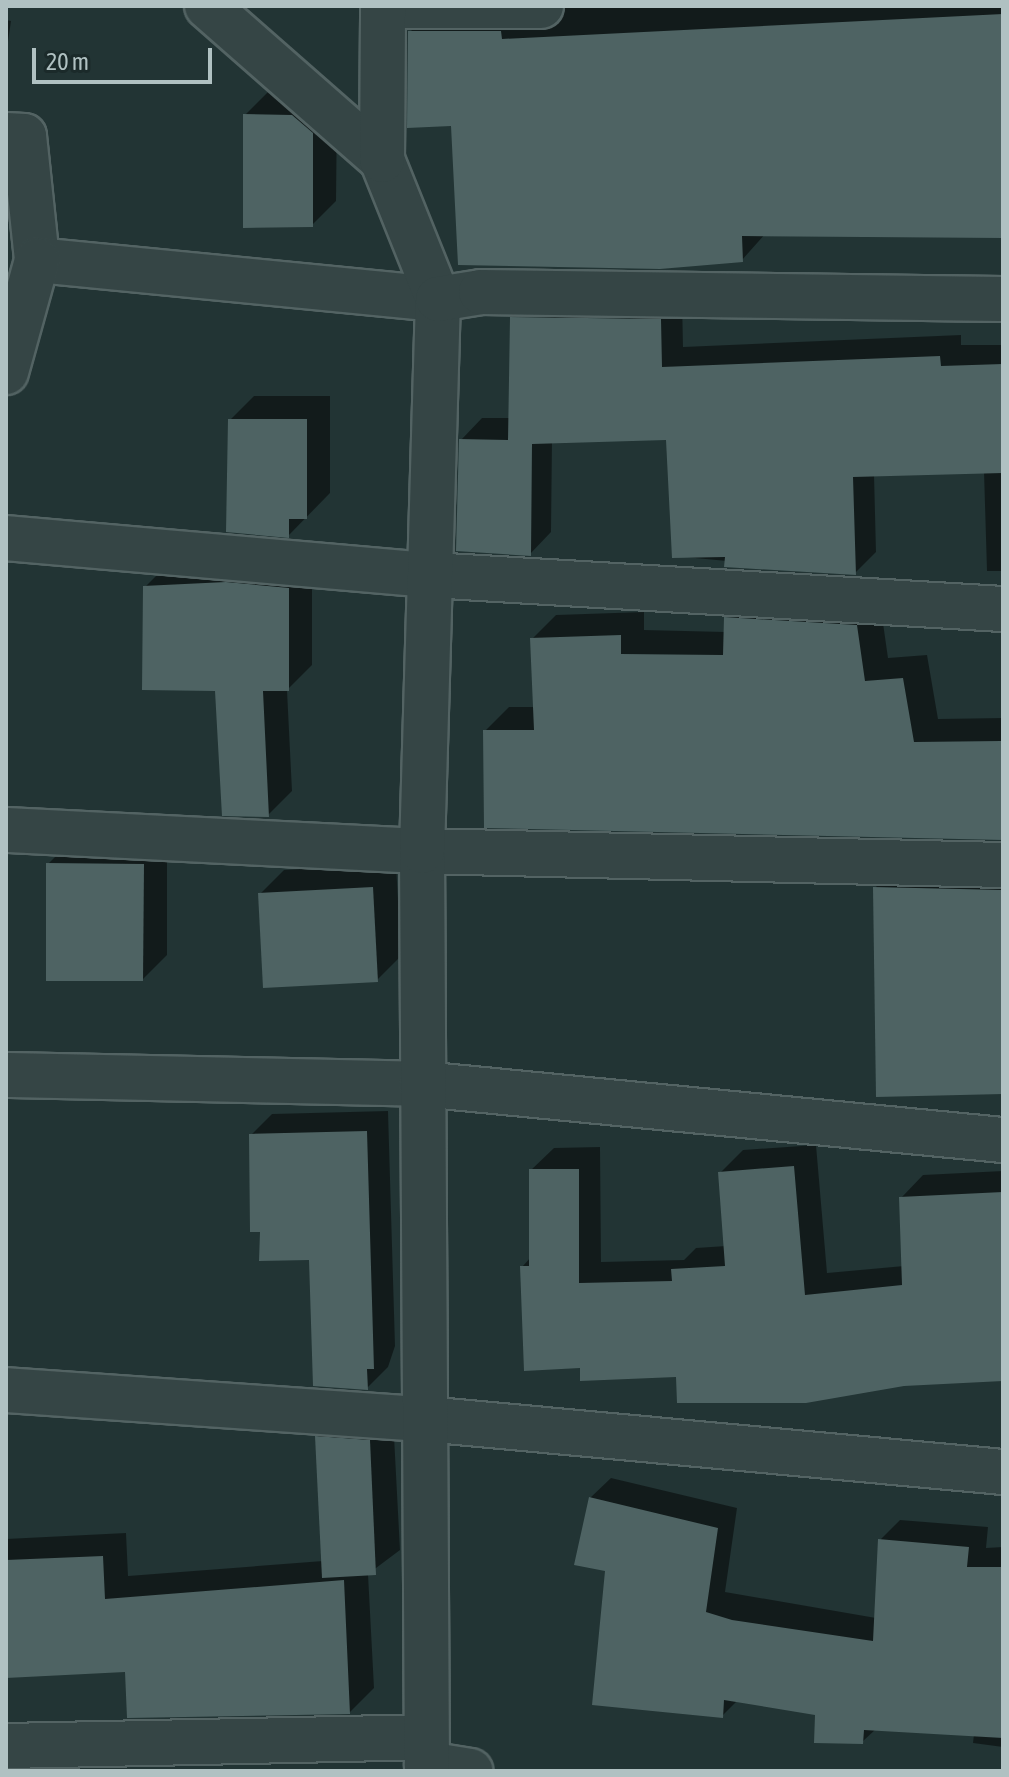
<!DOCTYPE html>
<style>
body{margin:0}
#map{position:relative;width:1009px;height:1777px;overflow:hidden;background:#223434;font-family:"Asap Condensed",sans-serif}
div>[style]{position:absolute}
.shadow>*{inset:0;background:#0007}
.building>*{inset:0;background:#4e6363}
.roads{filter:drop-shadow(2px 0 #536363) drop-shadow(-2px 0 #536363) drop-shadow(0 2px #536363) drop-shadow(0 -2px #536363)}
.street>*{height:44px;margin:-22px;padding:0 22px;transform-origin:22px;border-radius:22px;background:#354545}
span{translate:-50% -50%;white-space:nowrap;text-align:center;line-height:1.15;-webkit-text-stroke:7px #1b2a2a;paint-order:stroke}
.frame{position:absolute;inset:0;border:8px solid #b0c1c2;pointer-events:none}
.scale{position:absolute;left:32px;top:48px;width:180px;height:36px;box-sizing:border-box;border:4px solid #b0c1c2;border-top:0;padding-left:10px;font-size:24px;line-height:28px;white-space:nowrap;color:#b0c1c2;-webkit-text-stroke:6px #1b2a2a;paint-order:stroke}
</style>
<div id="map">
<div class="shadow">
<i style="clip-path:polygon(565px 6px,1003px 6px,1003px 234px,765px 234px,742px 260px,453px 124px,410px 32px,433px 9px)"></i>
<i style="clip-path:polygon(6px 20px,11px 21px,6px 55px)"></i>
<i style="clip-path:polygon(269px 91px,317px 91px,337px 109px,336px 201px,312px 225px,245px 115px)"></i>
<i style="clip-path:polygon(533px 297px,682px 299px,683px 347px,961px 335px,961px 345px,1003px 345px,1003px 571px,987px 571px,984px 472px,874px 474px,876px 552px,855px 573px,674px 556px,668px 438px,552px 441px,551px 532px,530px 554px,461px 440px,482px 418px,510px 418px,512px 318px)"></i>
<i style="clip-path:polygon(254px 396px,330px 396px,330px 493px,288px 536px,230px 420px)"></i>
<i style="clip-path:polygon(169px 563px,312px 565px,312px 665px,287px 690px,292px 791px,268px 815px,217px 689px,145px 587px)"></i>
<i style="clip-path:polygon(750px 594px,880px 602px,888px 658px,927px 655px,938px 719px,1003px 718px,1003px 837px,485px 731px,509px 707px,535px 707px,532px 639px,556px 615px,644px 612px,644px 630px,726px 632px,726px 618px)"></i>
<i style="clip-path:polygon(72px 840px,167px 840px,167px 955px,143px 979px,48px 864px)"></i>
<i style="clip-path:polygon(396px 864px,401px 956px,377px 980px,260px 894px,284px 870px)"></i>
<i style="clip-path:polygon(897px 865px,1003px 868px,1003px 1092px,875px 888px)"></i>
<i style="clip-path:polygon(388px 1111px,395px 1346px,388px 1367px,367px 1388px,310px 1258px,262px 1230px,251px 1135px,272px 1114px)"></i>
<i style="clip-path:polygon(816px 1145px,827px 1273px,904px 1266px,901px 1198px,923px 1175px,1003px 1171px,1003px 1379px,582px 1366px,522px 1267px,531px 1257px,531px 1170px,554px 1148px,600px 1147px,601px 1262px,684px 1260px,696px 1248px,726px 1246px,720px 1173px,743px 1150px)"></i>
<i style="clip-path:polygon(341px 1413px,393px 1417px,400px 1550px,368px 1574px,374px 1688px,350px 1712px,127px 1670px,6px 1672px,6px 1539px,126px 1533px,128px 1576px,323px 1561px,317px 1437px)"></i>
<i style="clip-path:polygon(611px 1478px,737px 1508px,725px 1592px,876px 1618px,880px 1540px,900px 1520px,988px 1527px,986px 1548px,1003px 1547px,1003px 1747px,973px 1743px,974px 1734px,876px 1729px,862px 1742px,817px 1713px,738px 1700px,722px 1716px,607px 1570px,590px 1498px)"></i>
</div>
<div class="building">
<i style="clip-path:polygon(1003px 14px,1003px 238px,742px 236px,743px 262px,660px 269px,458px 265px,451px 126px,407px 128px,408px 31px,501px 31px,502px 39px)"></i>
<i style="clip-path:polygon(243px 114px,292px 115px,313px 133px,313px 227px,243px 228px)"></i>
<i style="clip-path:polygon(510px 317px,661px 319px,662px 367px,940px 356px,941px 366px,1003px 364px,1003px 473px,853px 477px,856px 575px,724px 567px,725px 557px,672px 558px,666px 440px,532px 444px,531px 556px,456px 551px,459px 439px,508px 440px)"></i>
<i style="clip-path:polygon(228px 419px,307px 419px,307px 519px,289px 519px,289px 538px,226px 532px)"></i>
<i style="clip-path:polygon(226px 582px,289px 588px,289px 691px,263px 691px,269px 817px,222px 816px,215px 691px,142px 690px,143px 586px)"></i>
<i style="clip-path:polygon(724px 617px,857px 625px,865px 681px,903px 678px,914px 742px,1001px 741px,1003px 840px,484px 828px,483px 730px,534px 730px,530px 638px,621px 635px,621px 654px,723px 655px)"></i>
<i style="clip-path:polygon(46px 863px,144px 864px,143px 981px,46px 981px)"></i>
<i style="clip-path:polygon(373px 887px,378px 982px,263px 988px,258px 893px)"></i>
<i style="clip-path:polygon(873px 887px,1003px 890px,1003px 1094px,876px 1097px)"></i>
<i style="clip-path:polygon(367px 1131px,374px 1369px,367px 1369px,368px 1390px,313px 1386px,309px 1260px,259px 1261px,260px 1232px,250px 1232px,249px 1134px)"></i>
<i style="clip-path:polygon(794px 1166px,805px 1295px,902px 1285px,899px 1197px,1003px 1192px,1003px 1381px,904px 1386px,806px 1403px,677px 1403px,676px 1377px,580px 1381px,580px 1368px,524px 1371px,520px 1266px,529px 1266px,529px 1169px,579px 1169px,579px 1283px,672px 1281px,671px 1269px,725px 1266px,718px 1172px)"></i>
<i style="clip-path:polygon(315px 1436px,370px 1440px,376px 1575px,322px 1578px)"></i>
<i style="clip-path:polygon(589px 1497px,718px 1528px,706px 1612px,732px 1620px,873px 1641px,878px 1539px,969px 1547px,967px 1567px,1003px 1567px,1003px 1738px,864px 1730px,863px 1744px,814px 1743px,815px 1715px,724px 1700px,723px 1718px,592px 1705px,605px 1571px,574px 1565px)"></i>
<i style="clip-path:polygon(103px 1556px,105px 1599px,344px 1580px,350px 1714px,127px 1718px,125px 1672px,6px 1678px,6px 1560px)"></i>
</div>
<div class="roads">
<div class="street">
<i style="left:207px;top:6px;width:233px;rotate:41.3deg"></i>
<i style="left:383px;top:6px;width:158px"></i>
<i style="left:6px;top:135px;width:18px;rotate:3deg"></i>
<i style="left:24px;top:136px;width:125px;rotate:84deg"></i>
<i style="left:37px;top:260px;width:403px;rotate:5.6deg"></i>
<i style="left:438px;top:299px;width:150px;rotate:-111.9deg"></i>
<i style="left:382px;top:160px;width:151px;rotate:-89.6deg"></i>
<i style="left:6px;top:372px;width:116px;rotate:-74.5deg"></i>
<i style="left:6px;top:538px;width:426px;rotate:5deg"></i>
<i style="left:430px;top:575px;width:574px;rotate:3.4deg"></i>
<i style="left:6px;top:830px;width:417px;rotate:2.9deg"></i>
<i style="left:422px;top:851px;width:581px;rotate:1.38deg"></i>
<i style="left:6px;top:1075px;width:415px;rotate:1.2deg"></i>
<i style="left:421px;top:1084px;width:585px;rotate:5.5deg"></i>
<i style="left:6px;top:1390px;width:420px;rotate:4deg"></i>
<i style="left:425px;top:1419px;width:580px;rotate:5.24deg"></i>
<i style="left:6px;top:1746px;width:420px;rotate:-1.2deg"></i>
<i style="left:427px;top:1764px;width:44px;rotate:9.2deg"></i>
<i style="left:427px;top:1771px;width:920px;rotate:-90.31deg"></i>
<i style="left:422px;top:851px;width:552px;rotate:-88.34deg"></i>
<i style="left:438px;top:299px;width:44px;rotate:-9.2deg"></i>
<i style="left:481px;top:292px;width:522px;rotate:0.77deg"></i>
</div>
</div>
<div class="frame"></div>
<div class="scale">20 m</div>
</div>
